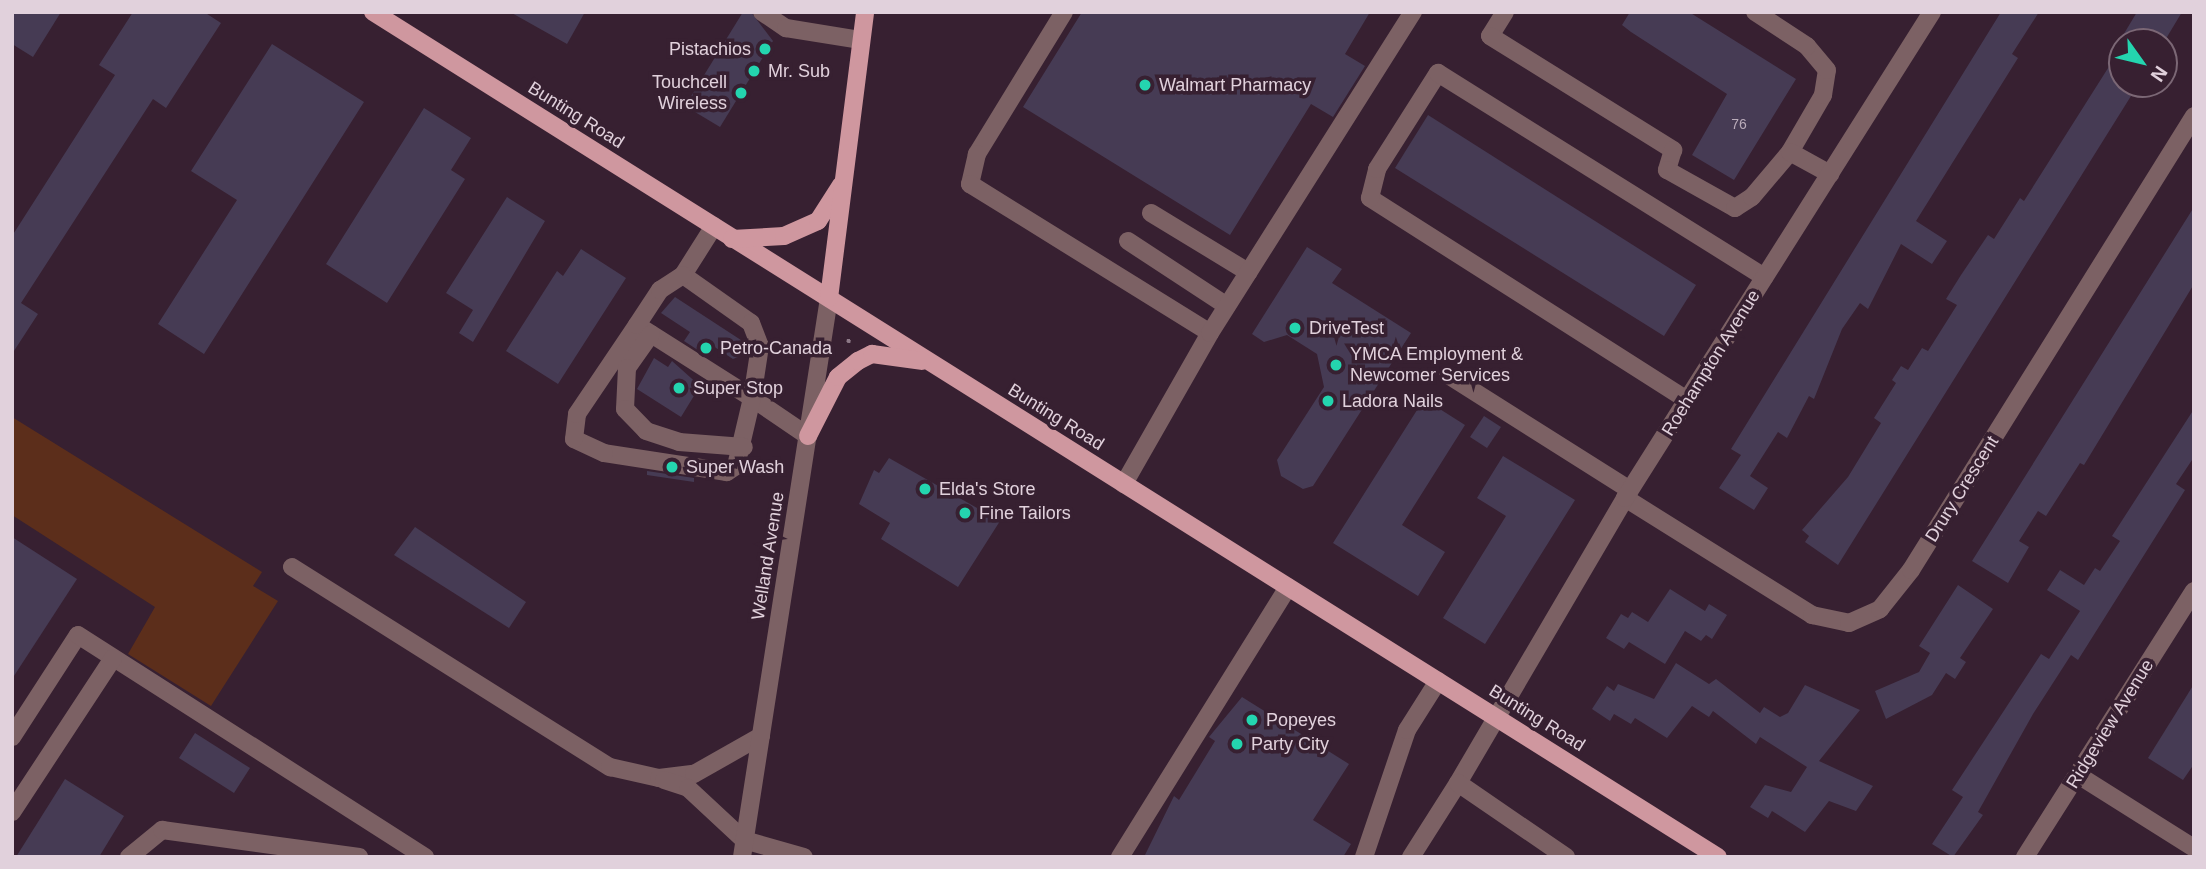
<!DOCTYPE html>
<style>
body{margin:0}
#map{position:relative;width:2206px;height:869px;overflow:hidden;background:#372031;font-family:Helvetica,sans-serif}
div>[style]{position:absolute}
.green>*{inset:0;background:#5c2e1b}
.building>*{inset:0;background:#463b54}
.path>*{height:3.5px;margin-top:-1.75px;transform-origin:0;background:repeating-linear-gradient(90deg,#8d7987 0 3.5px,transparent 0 7px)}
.minor>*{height:18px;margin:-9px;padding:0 9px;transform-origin:9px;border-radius:9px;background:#7c6164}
.major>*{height:18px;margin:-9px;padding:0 9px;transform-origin:9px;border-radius:9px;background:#cf979f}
.dots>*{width:19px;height:19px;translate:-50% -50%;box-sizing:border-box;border:4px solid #372031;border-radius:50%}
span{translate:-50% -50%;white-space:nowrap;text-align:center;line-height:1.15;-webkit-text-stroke:7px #372031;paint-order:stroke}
.number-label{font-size:14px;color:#baacba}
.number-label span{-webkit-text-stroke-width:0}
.poi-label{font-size:18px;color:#e1d1dc}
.right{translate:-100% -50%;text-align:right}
.left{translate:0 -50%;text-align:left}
.street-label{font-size:18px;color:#e1d1dc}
.frame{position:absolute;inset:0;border:14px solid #e1d1dc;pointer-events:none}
.north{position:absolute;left:2108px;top:28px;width:70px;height:70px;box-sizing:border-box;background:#372031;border:2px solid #7b6775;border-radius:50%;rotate:124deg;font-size:19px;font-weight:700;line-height:28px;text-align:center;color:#e1d1dc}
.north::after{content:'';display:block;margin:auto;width:24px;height:32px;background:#24d5af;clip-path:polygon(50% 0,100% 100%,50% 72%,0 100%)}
</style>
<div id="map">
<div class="green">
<i style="clip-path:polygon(12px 417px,262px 572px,253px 586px,278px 601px,211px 706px,128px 654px,155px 607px,12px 515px)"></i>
</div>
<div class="building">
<i style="clip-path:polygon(12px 12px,61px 12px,33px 57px,12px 44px)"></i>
<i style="clip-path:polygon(133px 12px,204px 12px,221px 23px,166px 108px,153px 99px,21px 303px,38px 314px,12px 354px,12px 236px,115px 75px,99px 65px)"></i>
<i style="clip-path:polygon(510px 12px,585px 12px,567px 44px)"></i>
<i style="clip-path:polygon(743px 12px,751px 12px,773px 41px,720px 127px,685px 106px)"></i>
<i style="clip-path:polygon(1082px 12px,1370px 12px,1345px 54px,1365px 66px,1333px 117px,1311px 104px,1230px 235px,1023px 107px)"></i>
<i style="clip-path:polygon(1630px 12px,1689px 12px,1796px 79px,1734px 180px,1692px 155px,1727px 94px,1631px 32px,1622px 25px)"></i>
<i style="clip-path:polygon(2001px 12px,2039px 12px,2012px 54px,2018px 58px,1916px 221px,1947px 241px,1932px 264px,1901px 244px,1868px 309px,1860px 303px,1842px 329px,1814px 399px,1809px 396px,1787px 438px,1778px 432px,1750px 476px,1768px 488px,1754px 510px,1719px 488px,1741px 455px,1731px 449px)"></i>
<i style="clip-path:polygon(2137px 12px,2182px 12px,2164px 42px,2119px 42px)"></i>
<i style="clip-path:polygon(272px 44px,364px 102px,204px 354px,158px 324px,237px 200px,191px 171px)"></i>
<i style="clip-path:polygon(2122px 46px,2122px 84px,2129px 84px,2124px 92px,2131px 96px,1838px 565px,1805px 542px,1809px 536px,1802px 530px,1848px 477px,1881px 423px,1874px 418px,1896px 383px,1892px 380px,1901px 366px,1908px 370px,1922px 348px,1928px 351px,1957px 305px,1946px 299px,1961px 275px,1988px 235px,1994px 239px,2020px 198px,2024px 201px)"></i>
<i style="clip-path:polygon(424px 108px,471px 138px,451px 170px,465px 179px,387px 303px,326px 264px)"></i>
<i style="clip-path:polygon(1428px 115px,1696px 285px,1664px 336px,1395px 168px)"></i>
<i style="clip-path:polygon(507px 197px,545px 221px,473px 342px,459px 333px,473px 310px,446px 293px)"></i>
<i style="clip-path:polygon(2194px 207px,2194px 284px,2084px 465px,2080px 463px,2046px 516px,2038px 511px,2019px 541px,2029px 547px,2008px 583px,1972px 561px)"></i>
<i style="clip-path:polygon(1307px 247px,1342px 269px,1332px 283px,1411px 333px,1313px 486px,1303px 489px,1281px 476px,1277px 460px,1324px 387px,1317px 354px,1287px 335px,1264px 342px,1252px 334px)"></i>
<i style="clip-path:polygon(581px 249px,626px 278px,558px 384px,506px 351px,557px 271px,563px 276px)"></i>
<i style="clip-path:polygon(675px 297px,744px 342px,746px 354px,733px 359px,713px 346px,707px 356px,684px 341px,690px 332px,661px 313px)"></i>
<i style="clip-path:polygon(654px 358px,668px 367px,672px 361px,700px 386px,681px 417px,637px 389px)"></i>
<i style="clip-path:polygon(1424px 399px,1465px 425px,1402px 525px,1445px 552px,1418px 596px,1333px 543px)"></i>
<i style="clip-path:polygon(2194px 409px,2194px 457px,2176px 484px,2185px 490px,2078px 660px,2071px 655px,2033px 714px,1978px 812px,1983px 815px,1953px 857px,1932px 844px,1963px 797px,1952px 790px,2041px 654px,2049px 659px,2080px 611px,2047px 590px,2060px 570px,2084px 585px,2095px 568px,2100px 571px,2120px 541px,2112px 536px)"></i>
<i style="clip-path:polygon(1484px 416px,1501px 427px,1487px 448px,1470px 437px)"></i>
<i style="clip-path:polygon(1503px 456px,1575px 500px,1485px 644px,1443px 618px,1506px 516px,1477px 498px)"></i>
<i style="clip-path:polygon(889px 458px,1000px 521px,958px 587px,881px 539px,890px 523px,859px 504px,874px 470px,879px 473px)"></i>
<i style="clip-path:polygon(647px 471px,694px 478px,694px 482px,647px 475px)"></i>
<i style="clip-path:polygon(415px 527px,526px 602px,509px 628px,394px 555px)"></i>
<i style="clip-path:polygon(12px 537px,77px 579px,12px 679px)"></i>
<i style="clip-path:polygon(1958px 585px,1993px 609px,1960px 658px,1966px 662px,1955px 679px,1946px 673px,1932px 695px,1886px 719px,1875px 691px,1919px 672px,1930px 653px,1919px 646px)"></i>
<i style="clip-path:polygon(1670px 589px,1705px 611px,1709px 604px,1727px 615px,1712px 639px,1706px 635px,1701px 641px,1685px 631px,1665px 664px,1629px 642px,1624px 649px,1606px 638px,1621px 614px,1628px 618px,1632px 612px,1648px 622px)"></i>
<i style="clip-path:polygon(1676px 663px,1709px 684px,1716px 679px,1760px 713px,1764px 707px,1780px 717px,1788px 713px,1805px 685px,1860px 710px,1819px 761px,1873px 786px,1856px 811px,1829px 801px,1805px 832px,1772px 811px,1768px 818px,1750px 807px,1765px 785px,1791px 792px,1807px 767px,1760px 737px,1756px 744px,1713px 711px,1709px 717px,1692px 706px,1667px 738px,1635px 718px,1631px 724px,1614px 714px,1610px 721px,1592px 709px,1607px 686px,1614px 691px,1618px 684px,1654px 699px)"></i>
<i style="clip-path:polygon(2194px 684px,2194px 764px,2183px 780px,2148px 758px)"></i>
<i style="clip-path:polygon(1242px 697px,1349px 764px,1313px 820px,1351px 844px,1343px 857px,1144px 857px,1174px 796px,1179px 800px,1215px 741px,1209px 737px)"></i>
<i style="clip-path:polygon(195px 733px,250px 768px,234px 793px,179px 758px)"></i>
<i style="clip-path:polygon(65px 779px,124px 816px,99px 857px,16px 857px)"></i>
</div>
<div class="path">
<i style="left:848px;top:343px;width:5px;rotate:-79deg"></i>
</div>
<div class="minor">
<i style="left:762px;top:12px;width:29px;rotate:34deg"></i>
<i style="left:786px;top:28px;width:76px;rotate:9.1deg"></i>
<i style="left:1064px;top:12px;width:167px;rotate:121.5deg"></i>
<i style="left:977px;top:154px;width:31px;rotate:103deg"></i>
<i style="left:970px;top:184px;width:282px;rotate:31.8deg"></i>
<i style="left:1210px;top:333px;width:174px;rotate:119.7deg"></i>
<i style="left:1505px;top:12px;width:28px;rotate:122deg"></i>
<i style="left:1490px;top:36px;width:216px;rotate:31.9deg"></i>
<i style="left:1673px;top:150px;width:21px;rotate:107deg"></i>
<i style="left:1667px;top:170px;width:78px;rotate:29.2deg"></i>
<i style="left:1735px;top:208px;width:20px;rotate:-33deg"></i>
<i style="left:1752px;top:197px;width:59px;rotate:-49.8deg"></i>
<i style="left:1790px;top:152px;width:66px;rotate:-59.9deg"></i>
<i style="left:1823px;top:95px;width:25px;rotate:-81deg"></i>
<i style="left:1827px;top:70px;width:31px;rotate:-130deg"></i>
<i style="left:1807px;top:46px;width:62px;rotate:-146.8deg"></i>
<i style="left:1790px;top:152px;width:46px;rotate:28.8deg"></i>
<i style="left:1151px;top:213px;width:114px;rotate:31.3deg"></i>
<i style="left:714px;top:226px;width:58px;rotate:122.3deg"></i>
<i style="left:683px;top:275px;width:83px;rotate:35.2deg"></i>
<i style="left:751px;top:323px;width:25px;rotate:69deg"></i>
<i style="left:760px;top:346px;width:53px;rotate:98.7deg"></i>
<i style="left:752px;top:398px;width:68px;rotate:34.2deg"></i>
<i style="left:1128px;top:241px;width:118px;rotate:33.3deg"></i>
<i style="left:637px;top:325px;width:136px;rotate:32.4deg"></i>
<i style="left:752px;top:398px;width:70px;rotate:103.2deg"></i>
<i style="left:736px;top:466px;width:11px;rotate:146deg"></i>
<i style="left:727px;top:472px;width:124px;rotate:-171.2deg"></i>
<i style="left:604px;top:453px;width:33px;rotate:-155deg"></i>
<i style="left:574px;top:439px;width:25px;rotate:-83deg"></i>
<i style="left:577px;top:414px;width:107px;rotate:-56deg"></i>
<i style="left:637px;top:325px;width:42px;rotate:-56.7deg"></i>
<i style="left:660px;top:290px;width:27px;rotate:-33deg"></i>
<i style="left:1210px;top:333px;width:380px;rotate:-57.7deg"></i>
<i style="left:651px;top:334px;width:42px;rotate:125.2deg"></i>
<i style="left:627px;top:368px;width:41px;rotate:92.8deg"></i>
<i style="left:625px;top:409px;width:30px;rotate:46deg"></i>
<i style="left:646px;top:431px;width:35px;rotate:18deg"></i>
<i style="left:679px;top:442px;width:65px;rotate:4.4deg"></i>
<i style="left:1448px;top:375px;width:215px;rotate:32.3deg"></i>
<i style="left:1687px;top:400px;width:376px;rotate:-147.5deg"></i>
<i style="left:1370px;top:198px;width:30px;rotate:-76deg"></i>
<i style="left:1377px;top:169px;width:114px;rotate:-57.6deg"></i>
<i style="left:1438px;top:73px;width:385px;rotate:32deg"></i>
<i style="left:1625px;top:498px;width:221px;rotate:32deg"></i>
<i style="left:1812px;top:615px;width:38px;rotate:12deg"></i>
<i style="left:1849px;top:623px;width:34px;rotate:-24deg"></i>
<i style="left:1880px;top:609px;width:50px;rotate:-51.5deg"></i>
<i style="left:1911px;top:570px;width:535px;rotate:-58.06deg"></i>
<i style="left:292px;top:567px;width:376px;rotate:32.2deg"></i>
<i style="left:610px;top:767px;width:50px;rotate:12.7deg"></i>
<i style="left:659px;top:778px;width:35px;rotate:-7deg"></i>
<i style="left:694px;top:774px;width:77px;rotate:-29.6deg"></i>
<i style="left:12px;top:737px;width:121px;rotate:-57.1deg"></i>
<i style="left:78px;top:635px;width:412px;rotate:32.6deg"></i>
<i style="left:2078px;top:775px;width:137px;rotate:32.2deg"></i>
<i style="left:664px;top:780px;width:25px;rotate:18deg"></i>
<i style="left:688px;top:788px;width:76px;rotate:42.9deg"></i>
<i style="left:744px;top:840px;width:62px;rotate:15.8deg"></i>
<i style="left:1458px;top:783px;width:330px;rotate:-59.6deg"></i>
<i style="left:1625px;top:498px;width:575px;rotate:-57.72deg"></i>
<i style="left:12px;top:812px;width:184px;rotate:-56.7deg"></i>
<i style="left:129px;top:857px;width:43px;rotate:-39.3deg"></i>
<i style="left:162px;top:830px;width:199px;rotate:7.8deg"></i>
<i style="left:742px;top:857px;width:566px;rotate:-81.15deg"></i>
<i style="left:1120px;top:857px;width:318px;rotate:-58.1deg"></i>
<i style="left:1364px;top:857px;width:134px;rotate:-71.3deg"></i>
<i style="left:1407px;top:730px;width:58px;rotate:-57.7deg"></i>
<i style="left:1411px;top:857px;width:88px;rotate:-57.6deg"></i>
<i style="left:1458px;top:783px;width:131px;rotate:34.4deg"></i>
<i style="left:2025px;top:857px;width:315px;rotate:-57.6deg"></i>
</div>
<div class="major">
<i style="left:373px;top:12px;width:1588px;rotate:32.14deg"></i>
<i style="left:732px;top:239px;width:52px;rotate:-3.3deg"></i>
<i style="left:784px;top:236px;width:37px;rotate:-24deg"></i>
<i style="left:818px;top:221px;width:43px;rotate:-57.4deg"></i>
<i style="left:829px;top:298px;width:288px;rotate:-82.8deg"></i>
<i style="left:808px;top:436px;width:66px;rotate:-63deg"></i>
<i style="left:838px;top:377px;width:26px;rotate:-39deg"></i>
<i style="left:858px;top:361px;width:16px;rotate:-27deg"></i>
<i style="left:872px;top:354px;width:50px;rotate:8deg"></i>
</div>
<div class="dots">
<i style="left:765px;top:49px;background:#24d5af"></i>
<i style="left:754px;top:71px;background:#24d5af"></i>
<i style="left:1145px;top:85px;background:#24d5af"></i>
<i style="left:741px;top:93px;background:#24d5af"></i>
<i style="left:1295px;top:328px;background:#24d5af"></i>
<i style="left:706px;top:348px;background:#24d5af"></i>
<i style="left:1336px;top:365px;background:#24d5af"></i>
<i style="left:679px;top:388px;background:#24d5af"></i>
<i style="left:1328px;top:401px;background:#24d5af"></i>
<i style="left:672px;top:467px;background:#24d5af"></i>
<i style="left:925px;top:489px;background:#24d5af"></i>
<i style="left:965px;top:513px;background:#24d5af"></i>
<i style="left:1252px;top:720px;background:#24d5af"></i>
<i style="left:1237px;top:744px;background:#24d5af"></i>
</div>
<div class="number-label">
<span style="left:1739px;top:124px">76</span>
</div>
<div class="poi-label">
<span class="right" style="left:751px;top:49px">Pistachios</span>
<span class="left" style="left:768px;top:71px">Mr. Sub</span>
<span class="right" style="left:727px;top:93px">Touchcell<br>Wireless</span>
<span class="left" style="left:1159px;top:85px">Walmart Pharmacy</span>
<span class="left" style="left:1309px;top:328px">DriveTest</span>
<span class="left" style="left:720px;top:348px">Petro-Canada</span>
<span class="left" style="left:1350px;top:365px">YMCA Employment &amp;<br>Newcomer Services</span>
<span class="left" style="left:693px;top:388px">Super Stop</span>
<span class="left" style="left:1342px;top:401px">Ladora Nails</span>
<span class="left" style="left:686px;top:467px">Super Wash</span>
<span class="left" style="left:939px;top:489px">Elda's Store</span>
<span class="left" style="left:979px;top:513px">Fine Tailors</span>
<span class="left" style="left:1266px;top:720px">Popeyes</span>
<span class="left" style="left:1251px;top:744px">Party City</span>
</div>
<div class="street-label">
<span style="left:576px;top:115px;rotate:32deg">Bunting Road</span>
<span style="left:1711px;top:363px;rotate:-58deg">Roehampton Avenue</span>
<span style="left:1056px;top:417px;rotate:32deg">Bunting Road</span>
<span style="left:1962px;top:489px;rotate:-58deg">Drury Crescent</span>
<span style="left:768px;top:556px;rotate:-81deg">Welland Avenue</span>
<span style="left:1537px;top:718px;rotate:32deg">Bunting Road</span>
<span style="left:2110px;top:724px;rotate:-58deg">Ridgeview Avenue</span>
</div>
<div class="frame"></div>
<div class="north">N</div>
</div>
